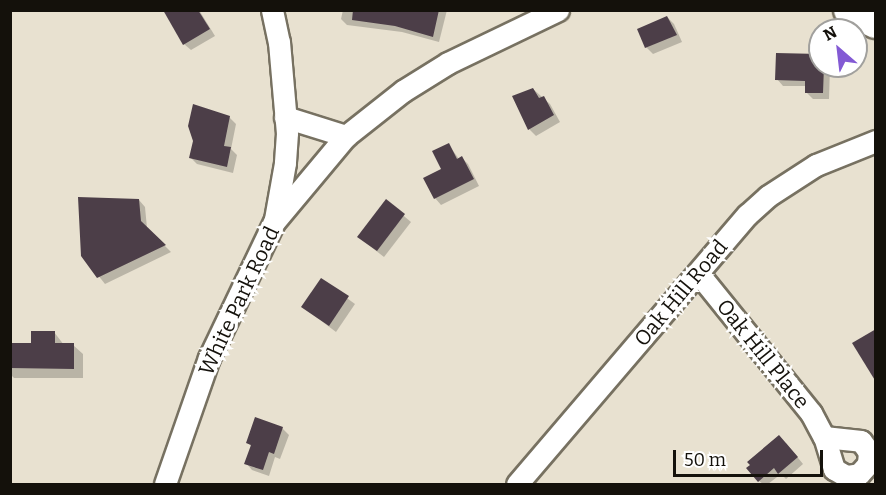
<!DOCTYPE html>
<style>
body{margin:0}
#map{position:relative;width:886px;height:495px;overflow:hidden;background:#e8e1d0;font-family:Bitter,serif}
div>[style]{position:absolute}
.shadow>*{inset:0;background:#0003}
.building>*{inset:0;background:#4c3e48}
.roads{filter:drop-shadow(2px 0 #777161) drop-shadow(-2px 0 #777161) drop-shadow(0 2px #777161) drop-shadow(0 -2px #777161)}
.street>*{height:21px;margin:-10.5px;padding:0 10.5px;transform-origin:10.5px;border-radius:10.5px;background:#fff}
.secondary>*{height:30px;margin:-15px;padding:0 15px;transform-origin:15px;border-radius:15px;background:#fff}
span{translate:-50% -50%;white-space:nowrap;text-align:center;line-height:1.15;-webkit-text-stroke:6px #fff;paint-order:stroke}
.street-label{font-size:21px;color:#14110b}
.frame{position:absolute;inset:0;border:12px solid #14110b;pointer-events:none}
.north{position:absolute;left:808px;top:18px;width:60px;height:60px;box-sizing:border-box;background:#fff;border:2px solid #a1a09d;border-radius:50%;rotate:332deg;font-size:16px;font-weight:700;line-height:24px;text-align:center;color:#14110b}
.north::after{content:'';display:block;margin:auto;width:21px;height:27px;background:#835ad4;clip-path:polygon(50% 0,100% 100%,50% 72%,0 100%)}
.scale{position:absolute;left:673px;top:450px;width:150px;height:27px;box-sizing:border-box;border:3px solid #14110b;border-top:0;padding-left:8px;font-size:18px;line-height:21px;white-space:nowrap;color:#14110b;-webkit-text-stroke:4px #fff;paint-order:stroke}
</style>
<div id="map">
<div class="shadow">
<i style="clip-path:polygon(171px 10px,199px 10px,215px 36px,191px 50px,184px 44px)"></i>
<i style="clip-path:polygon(343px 10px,447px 10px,439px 42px,402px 32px,347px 25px,341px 19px)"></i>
<i style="clip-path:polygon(667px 17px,674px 24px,682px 42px,653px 54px,646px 47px)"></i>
<i style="clip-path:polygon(820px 56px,820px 66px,830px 66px,829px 99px,813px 99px,806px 92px,806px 86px,783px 86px,777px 79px)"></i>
<i style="clip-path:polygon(533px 89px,550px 104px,560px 122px,536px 136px,530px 130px,514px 97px)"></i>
<i style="clip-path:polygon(229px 117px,236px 124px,231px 149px,237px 155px,233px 173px,197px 164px,191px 158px)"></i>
<i style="clip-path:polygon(448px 144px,459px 159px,462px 158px,468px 164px,479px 186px,441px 205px,435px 198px)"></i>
<i style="clip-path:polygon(139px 200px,145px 207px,147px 228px,171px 252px,105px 284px,82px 255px)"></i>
<i style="clip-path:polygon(386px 201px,411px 222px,384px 257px,366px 243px)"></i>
<i style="clip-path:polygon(322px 280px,355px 304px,336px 332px,303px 307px)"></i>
<i style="clip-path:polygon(54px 332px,64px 345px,73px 345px,83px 354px,83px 378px,14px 378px,10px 374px,10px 344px,32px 344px)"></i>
<i style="clip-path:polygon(282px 428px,289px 435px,280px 459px,275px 457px,269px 476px,252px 470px,246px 463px,252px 447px,248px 443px)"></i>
<i style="clip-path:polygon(786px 443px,803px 464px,786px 479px,781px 474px,768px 484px,763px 484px,759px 481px)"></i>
</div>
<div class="building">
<i style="clip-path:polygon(163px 10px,198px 10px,210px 29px,183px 45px)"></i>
<i style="clip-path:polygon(353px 10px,439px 10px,433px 37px,395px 26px,352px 20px)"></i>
<i style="clip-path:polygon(667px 16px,677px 35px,645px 48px,637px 29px)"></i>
<i style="clip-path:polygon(776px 53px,820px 54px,820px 66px,824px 66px,823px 93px,805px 93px,805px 81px,775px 80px)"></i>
<i style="clip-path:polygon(533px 88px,539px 98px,544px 96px,554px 115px,528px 130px,512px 96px)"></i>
<i style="clip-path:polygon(193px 104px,230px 116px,224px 146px,231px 147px,227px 167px,189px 158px,193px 141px,188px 126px)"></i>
<i style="clip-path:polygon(449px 143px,457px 159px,462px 156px,474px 179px,434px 199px,423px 178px,441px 169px,432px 151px)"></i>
<i style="clip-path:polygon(78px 197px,139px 199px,141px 221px,166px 245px,97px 278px,81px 256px)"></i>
<i style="clip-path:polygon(386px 199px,405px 214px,377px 251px,357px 237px)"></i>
<i style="clip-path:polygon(321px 278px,349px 296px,329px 326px,301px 307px)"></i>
<i style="clip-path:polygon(876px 329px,876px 382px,852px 343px)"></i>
<i style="clip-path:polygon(31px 331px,55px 331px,55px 343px,74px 343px,74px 369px,10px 368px,10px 343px,31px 343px)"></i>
<i style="clip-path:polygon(255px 417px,283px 427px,274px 454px,269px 452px,263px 470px,244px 464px,251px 445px,246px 443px)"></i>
<i style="clip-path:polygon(779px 435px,798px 457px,778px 474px,774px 468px,758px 482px,746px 468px,750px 465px,747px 462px)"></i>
</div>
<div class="roads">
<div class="street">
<i style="left:272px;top:10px;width:33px;rotate:78deg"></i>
<i style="left:279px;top:42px;width:91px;rotate:85deg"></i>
<i style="left:287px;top:133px;width:30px;rotate:94deg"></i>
<i style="left:285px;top:163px;width:57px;rotate:100.1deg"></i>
<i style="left:285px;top:117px;width:64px;rotate:17.3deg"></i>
<i style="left:698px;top:273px;width:180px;rotate:51.1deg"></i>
<i style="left:811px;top:413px;width:27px;rotate:62deg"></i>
<i style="left:824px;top:437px;width:37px;rotate:6deg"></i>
<i style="left:861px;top:441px;width:14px;rotate:54deg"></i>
<i style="left:869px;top:452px;width:12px;rotate:95deg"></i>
<i style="left:868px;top:464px;width:13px;rotate:132deg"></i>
<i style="left:859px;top:474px;width:13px;rotate:171deg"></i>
<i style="left:846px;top:476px;width:14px;rotate:-150deg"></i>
<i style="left:834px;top:469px;width:34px;rotate:-107deg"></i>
<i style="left:165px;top:484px;width:133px;rotate:-70.8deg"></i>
<i style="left:209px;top:358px;width:151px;rotate:-64.5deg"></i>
<i style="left:274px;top:222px;width:112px;rotate:-50.1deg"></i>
<i style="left:346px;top:136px;width:73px;rotate:-38.3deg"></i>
<i style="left:403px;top:91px;width:53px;rotate:-31.9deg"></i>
<i style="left:448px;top:63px;width:122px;rotate:-25.7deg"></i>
<i style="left:517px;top:484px;width:354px;rotate:-49.5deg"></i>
<i style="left:747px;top:215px;width:28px;rotate:-42deg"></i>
<i style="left:768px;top:196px;width:57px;rotate:-32.9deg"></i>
<i style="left:816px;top:165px;width:65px;rotate:-21.8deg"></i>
</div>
<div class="secondary">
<i style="left:849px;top:10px;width:30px;rotate:26deg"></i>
</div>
</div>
<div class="street-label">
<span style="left:681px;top:293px;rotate:-50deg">Oak Hill Road</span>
<span style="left:239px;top:301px;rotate:-65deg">White Park Road</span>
<span style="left:763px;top:354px;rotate:51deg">Oak Hill Place</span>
</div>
<div class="frame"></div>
<div class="north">N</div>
<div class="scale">50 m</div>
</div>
